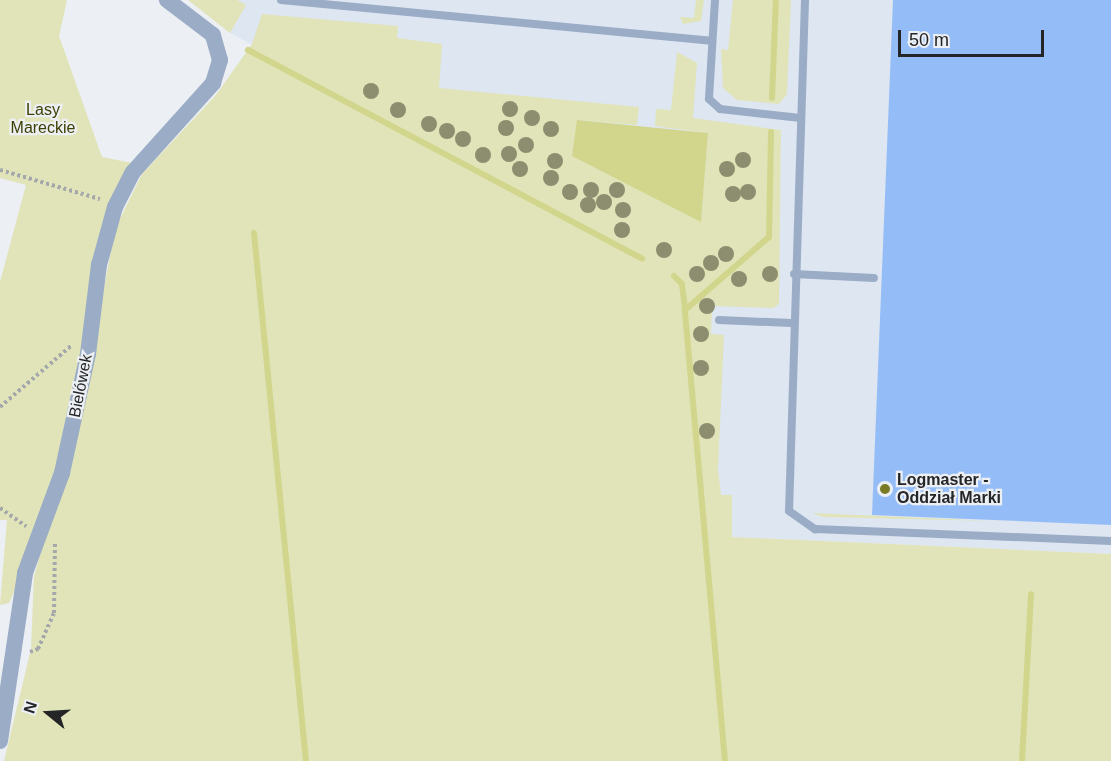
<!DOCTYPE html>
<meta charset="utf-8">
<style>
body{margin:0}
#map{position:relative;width:1111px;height:761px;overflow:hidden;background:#eceff3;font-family:Arial,sans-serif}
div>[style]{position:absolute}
.built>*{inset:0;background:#dee6f1}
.green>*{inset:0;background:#e0e4b8}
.water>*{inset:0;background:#d1d68c}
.stream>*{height:6px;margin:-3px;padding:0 3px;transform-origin:3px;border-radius:3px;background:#d1d68c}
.building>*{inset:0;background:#94bdf8}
.path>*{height:4px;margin-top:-2px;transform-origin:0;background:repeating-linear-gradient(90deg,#a5a8ab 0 3px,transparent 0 6px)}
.service>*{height:8px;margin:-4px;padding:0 4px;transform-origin:4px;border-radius:4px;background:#9aacc6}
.minor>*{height:16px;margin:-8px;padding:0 8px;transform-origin:8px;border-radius:8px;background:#9aacc6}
.trees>*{width:16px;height:16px;margin:-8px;border-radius:50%;background:#8c8e6f}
.dots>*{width:16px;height:16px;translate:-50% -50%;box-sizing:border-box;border:3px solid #eceff3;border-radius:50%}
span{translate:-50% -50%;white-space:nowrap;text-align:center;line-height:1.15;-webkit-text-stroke:4.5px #eceff3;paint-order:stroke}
.park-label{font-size:16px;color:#3d3f03}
.street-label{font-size:16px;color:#242527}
.poi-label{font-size:16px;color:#242527;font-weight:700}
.left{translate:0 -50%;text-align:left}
.north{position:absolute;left:18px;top:683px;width:60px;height:60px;-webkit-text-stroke:4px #eceff3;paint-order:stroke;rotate:288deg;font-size:16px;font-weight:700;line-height:24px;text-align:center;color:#242527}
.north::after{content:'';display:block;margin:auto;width:21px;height:27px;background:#242527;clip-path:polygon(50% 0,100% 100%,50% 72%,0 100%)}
.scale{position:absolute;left:898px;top:30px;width:146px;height:27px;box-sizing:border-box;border:3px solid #242527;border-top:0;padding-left:8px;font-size:18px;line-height:21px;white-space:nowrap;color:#242527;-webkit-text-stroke:4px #eceff3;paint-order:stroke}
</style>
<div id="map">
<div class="built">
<i style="clip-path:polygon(191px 0,1111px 0,1111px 554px,732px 537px,732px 496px,721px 495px,463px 154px,230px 33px)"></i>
</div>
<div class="green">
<i style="clip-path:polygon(0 0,67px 0,59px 36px,102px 157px,132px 163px,84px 337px,53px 481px,14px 592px,9px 603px,0 605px,7px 520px,0 520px,0 282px,26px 185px,0 178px)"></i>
<i style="clip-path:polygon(188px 0,237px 0,246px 5px,230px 33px)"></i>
<i style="clip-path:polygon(696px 0,704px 0,701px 21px,683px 24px,680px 17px,694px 18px)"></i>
<i style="clip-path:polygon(733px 0,791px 0,787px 94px,779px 104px,737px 100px,723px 88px,721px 49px,728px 50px)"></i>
<i style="clip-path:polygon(262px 14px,398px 26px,397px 38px,442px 44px,439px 88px,639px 107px,637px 125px,577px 120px,701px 221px,708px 133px,655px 126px,656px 109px,671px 110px,677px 52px,697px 63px,693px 118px,781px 130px,779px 304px,773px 308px,712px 306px,711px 334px,724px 335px,718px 470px,721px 495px,732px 495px,732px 537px,1111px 554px,1111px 761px,4px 761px,31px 649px,34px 576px,78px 427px,115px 229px,142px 174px,216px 95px,252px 44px)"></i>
<i style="clip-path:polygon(812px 513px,993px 521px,823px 517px)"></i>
</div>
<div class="water">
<i style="clip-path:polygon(577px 120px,708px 133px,701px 222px,572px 156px)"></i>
</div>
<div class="stream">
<i style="left:248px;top:50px;width:446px;rotate:27.9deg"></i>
<i style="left:772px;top:98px;width:98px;rotate:-87.7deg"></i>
<i style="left:254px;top:233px;width:531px;rotate:84.38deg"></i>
<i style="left:674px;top:276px;width:11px;rotate:45deg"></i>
<i style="left:682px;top:284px;width:26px;rotate:83deg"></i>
<i style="left:725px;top:761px;width:453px;rotate:-95.1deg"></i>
<i style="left:685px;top:310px;width:111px;rotate:-41deg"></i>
<i style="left:769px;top:237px;width:105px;rotate:-88.9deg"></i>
<i style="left:1022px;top:761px;width:167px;rotate:-86.9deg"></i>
</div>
<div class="building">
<i style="clip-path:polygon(893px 0,1111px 0,1111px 525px,872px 515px)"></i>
</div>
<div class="path">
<i style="left:0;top:170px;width:104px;rotate:16.2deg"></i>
<i style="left:0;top:407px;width:95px;rotate:-40.7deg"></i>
<i style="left:0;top:508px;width:32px;rotate:35deg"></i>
<i style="left:30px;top:652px;width:9px;rotate:-21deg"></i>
<i style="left:38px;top:649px;width:39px;rotate:-66deg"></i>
<i style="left:54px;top:613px;width:70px;rotate:-89.2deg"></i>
</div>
<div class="service">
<i style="left:281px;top:0;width:432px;rotate:5.4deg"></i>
<i style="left:715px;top:0;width:99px;rotate:93.5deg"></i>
<i style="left:709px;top:99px;width:15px;rotate:42deg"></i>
<i style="left:720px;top:109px;width:81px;rotate:6.4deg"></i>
<i style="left:805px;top:0;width:511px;rotate:91.79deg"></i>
<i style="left:789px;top:511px;width:32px;rotate:35deg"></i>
<i style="left:815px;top:529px;width:296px;rotate:2.3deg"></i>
<i style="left:794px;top:274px;width:80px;rotate:2.9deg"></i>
<i style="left:719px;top:320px;width:73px;rotate:2.4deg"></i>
</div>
<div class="minor">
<i style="left:0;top:741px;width:170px;rotate:-81.5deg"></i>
<i style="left:25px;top:573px;width:107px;rotate:-69.7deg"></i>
<i style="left:62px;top:473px;width:122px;rotate:-77.7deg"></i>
<i style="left:88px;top:354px;width:90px;rotate:-83deg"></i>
<i style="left:99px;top:265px;width:60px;rotate:-74.6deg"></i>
<i style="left:115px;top:207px;width:39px;rotate:-63deg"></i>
<i style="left:133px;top:172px;width:120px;rotate:-48deg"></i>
<i style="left:213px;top:83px;width:24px;rotate:-73deg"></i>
<i style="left:220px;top:60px;width:26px;rotate:-106deg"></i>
<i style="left:213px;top:35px;width:58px;rotate:-142.7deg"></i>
</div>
<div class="trees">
<i style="left:371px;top:91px"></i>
<i style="left:510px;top:109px"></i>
<i style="left:398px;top:110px"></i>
<i style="left:532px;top:118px"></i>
<i style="left:429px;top:124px"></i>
<i style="left:506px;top:128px"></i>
<i style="left:551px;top:129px"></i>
<i style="left:447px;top:131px"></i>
<i style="left:463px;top:139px"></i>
<i style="left:526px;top:145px"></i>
<i style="left:509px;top:154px"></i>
<i style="left:483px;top:155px"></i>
<i style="left:743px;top:160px"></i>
<i style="left:555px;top:161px"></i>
<i style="left:520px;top:169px"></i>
<i style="left:727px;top:169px"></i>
<i style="left:551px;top:178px"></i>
<i style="left:591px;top:190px"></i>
<i style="left:617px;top:190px"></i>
<i style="left:570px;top:192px"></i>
<i style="left:748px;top:192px"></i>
<i style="left:733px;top:194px"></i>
<i style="left:604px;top:202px"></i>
<i style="left:588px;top:205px"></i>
<i style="left:623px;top:210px"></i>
<i style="left:622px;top:230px"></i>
<i style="left:664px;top:250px"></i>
<i style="left:726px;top:254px"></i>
<i style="left:711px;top:263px"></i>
<i style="left:697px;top:274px"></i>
<i style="left:770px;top:274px"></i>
<i style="left:739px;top:279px"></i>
<i style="left:707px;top:306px"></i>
<i style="left:701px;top:334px"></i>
<i style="left:701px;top:368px"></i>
<i style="left:707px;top:431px"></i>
</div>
<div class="dots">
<i style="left:885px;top:489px;background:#787b24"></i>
</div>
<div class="park-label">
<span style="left:43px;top:119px">Lasy<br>Mareckie</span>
</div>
<div class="street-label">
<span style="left:81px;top:386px;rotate:-79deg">Bielówek</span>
</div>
<div class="poi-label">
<span class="left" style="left:897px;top:489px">Logmaster -<br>Oddział Marki</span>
</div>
<div class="north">N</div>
<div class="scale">50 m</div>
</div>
